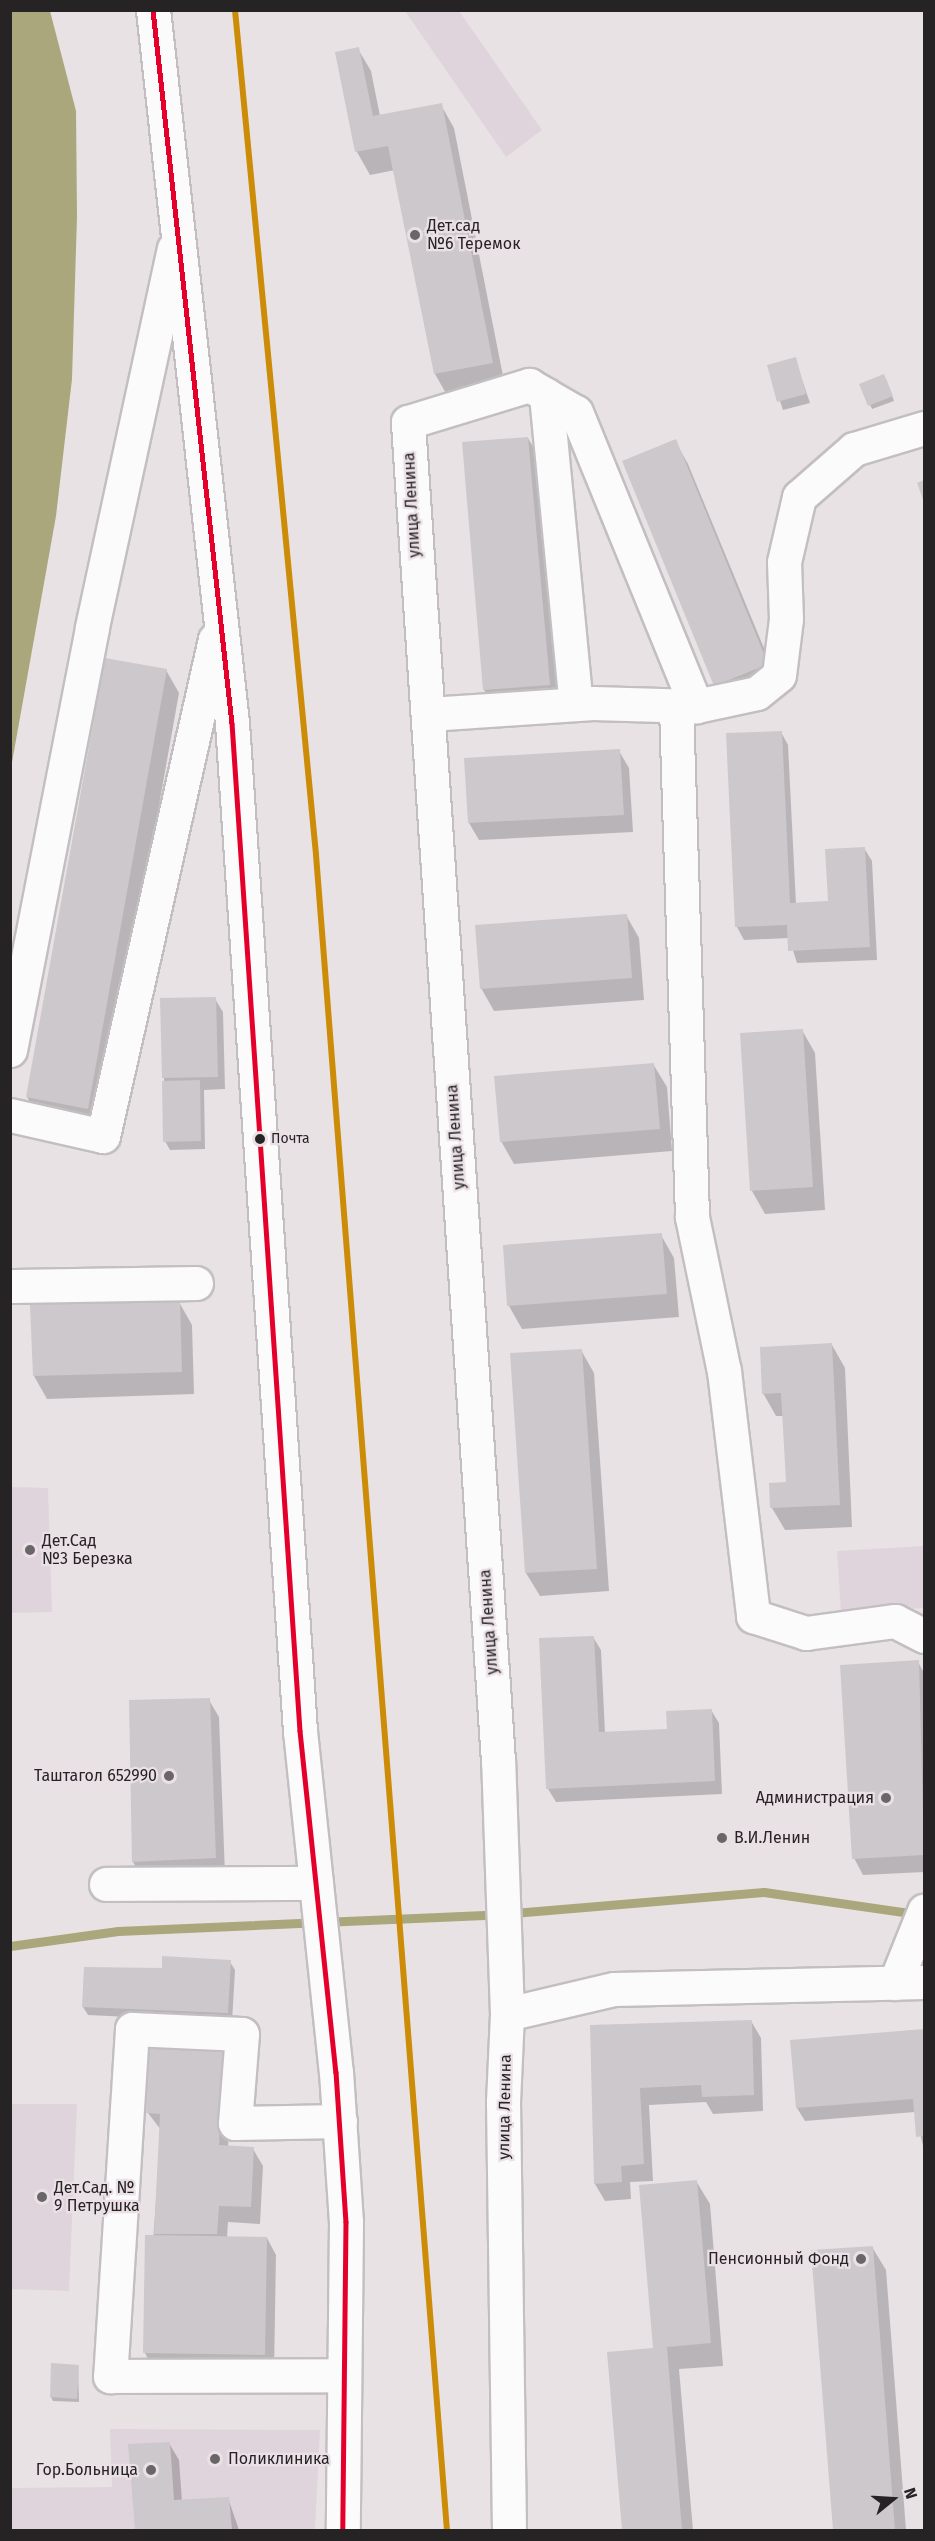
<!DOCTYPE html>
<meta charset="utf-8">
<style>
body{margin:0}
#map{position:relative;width:935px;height:2541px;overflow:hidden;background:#e8e2e5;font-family:"Fira Sans",sans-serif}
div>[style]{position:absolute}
.built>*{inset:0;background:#dfd4db}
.water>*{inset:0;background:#aba77c}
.shadow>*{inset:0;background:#0003}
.stream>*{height:9px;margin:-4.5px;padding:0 4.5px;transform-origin:4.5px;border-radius:4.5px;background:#aba77c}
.building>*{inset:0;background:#cdc8cb}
.roads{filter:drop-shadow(2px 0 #c3bfc1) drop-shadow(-2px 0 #c3bfc1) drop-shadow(0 2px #c3bfc1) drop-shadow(0 -2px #c3bfc1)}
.minor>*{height:33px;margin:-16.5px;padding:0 16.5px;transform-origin:16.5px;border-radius:16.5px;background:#fcfbfb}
.bus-1>*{height:4.5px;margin:-2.25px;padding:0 2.25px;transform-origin:2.25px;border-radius:2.25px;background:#e4002b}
.rail-1>*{height:6px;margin:-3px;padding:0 3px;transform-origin:3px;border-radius:3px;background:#cd8c07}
.dots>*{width:16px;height:16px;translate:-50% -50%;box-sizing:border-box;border:3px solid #eae0e6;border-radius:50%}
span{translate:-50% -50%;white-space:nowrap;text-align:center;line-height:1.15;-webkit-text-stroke:4.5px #eae0e6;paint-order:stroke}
.bus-label{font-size:14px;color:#262325}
.left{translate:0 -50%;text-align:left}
.poi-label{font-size:16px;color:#262325}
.right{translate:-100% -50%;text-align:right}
.street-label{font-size:16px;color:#262325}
.frame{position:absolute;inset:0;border:12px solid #262325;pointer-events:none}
.north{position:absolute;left:863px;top:2469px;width:60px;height:60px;-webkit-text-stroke:4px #eae0e6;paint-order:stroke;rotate:72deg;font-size:16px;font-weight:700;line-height:24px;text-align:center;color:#262325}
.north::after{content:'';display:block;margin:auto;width:21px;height:27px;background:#262325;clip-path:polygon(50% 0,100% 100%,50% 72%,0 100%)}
</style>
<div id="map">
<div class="built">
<i style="clip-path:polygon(405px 11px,459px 11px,542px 130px,506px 157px)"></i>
<i style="clip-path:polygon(11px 1487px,48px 1488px,52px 1612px,11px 1613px)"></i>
<i style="clip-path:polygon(924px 1546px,924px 1608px,841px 1613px,837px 1551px)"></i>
<i style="clip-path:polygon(11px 2104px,77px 2104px,69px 2291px,11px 2289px)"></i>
<i style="clip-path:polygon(110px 2429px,320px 2430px,315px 2530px,11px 2530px,10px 2488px,112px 2487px)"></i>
</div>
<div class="water">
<i style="clip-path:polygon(11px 10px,50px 11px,76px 111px,77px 216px,72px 379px,56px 516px,11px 768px)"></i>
</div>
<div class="shadow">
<i style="clip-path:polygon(358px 49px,371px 71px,380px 116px,441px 105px,454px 128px,505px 386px,448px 397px,435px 374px,395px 170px,370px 175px,357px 152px,337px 53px)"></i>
<i style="clip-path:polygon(795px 359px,810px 403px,783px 410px,768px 366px)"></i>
<i style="clip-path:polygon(886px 379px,894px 401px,872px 409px,861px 385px)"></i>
<i style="clip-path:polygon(528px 438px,541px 461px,562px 707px,498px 713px,484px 690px)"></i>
<i style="clip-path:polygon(675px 441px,688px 464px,780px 687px,716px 685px)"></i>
<i style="clip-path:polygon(166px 670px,179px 693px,101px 1131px,41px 1120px,27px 1097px)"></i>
<i style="clip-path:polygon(781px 732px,788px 745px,796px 904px,830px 902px,864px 848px,872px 861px,877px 960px,797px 963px,789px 938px,744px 940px,737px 927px)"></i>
<i style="clip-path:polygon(619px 751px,629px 768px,633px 832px,479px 840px,469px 823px)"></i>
<i style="clip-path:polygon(626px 915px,639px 938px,644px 1000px,494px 1011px,481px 988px)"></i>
<i style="clip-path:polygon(215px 999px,223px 1012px,225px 1089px,204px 1090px,205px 1149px,170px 1150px,165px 1141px,164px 1077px)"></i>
<i style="clip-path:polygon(802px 1030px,815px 1053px,825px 1210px,765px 1214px,752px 1191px,741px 1035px)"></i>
<i style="clip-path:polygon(653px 1064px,667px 1087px,672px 1151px,514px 1164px,501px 1141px)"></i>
<i style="clip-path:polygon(661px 1235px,674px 1258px,679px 1317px,522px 1329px,509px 1306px,504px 1247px)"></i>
<i style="clip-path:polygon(179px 1302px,192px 1325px,194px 1394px,47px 1399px,34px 1376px,32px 1306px)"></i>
<i style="clip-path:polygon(832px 1345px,845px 1368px,852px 1527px,785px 1530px,772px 1508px,787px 1483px,784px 1416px,776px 1416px,763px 1393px)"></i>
<i style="clip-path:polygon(581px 1350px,594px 1373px,609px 1591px,540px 1596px,526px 1573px)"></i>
<i style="clip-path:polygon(593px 1637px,601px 1650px,605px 1733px,669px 1730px,711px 1710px,719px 1723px,722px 1794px,556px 1802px,548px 1789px)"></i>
<i style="clip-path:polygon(918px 1662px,924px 1673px,924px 1872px,863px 1875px,854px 1858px)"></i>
<i style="clip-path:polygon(209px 1700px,219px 1717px,225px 1874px,143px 1879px,133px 1862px,130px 1702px)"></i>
<i style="clip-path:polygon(230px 1962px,235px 1970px,232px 2022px,88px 2015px,83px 2007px,163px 1970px)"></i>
<i style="clip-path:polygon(751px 2021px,761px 2038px,763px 2111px,713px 2114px,706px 2102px,649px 2105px,653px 2181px,630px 2182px,631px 2199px,605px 2201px,595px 2184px,591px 2026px)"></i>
<i style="clip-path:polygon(924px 2030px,924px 2150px,915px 2112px,805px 2121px,797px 2108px,792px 2041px)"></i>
<i style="clip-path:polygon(223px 2049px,233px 2066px,228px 2147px,253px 2149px,263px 2166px,260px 2224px,228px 2222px,227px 2238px,267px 2238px,276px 2255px,274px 2372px,154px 2370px,145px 2353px,161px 2130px,148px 2113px)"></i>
<i style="clip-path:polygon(696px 2181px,710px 2204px,723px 2366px,679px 2369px,693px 2530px,624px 2530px,609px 2354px,655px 2350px)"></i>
<i style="clip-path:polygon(872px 2247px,886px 2270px,906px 2530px,835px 2530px,813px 2252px)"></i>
<i style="clip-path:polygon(78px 2366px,79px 2402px,53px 2401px,51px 2397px)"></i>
<i style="clip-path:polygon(169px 2443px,179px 2460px,182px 2501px,228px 2498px,239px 2530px,136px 2530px,130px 2446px)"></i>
</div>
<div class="stream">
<i style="left:10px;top:1946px;width:109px;rotate:-7.9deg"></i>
<i style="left:118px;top:1931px;width:384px;rotate:-2.5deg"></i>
<i style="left:502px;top:1914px;width:263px;rotate:-4.8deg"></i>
<i style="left:764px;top:1892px;width:155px;rotate:8.2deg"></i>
</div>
<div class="building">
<i style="clip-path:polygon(359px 47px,373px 116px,442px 103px,493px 363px,434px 374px,388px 146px,355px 152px,335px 52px)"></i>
<i style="clip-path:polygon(796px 357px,806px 394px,777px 402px,767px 365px)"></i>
<i style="clip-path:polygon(884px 374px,893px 396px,868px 406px,859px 384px)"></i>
<i style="clip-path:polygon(528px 437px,550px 685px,483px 690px,462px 442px)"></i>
<i style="clip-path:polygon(676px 439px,768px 664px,714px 686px,622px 461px)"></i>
<i style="clip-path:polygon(924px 480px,924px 502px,917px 483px)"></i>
<i style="clip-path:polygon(105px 658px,167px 669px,88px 1109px,26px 1097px)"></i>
<i style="clip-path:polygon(782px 731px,790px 903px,828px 901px,825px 849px,865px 847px,870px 947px,788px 951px,787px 925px,735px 927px,726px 733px)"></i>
<i style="clip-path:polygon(620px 749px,624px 815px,468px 823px,464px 758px)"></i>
<i style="clip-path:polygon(627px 914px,632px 978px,480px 989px,475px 925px)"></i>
<i style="clip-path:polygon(216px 997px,218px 1077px,162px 1078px,160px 998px)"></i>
<i style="clip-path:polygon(803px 1029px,813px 1187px,750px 1191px,740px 1033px)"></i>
<i style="clip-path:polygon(654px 1063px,660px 1129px,500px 1142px,494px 1076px)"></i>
<i style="clip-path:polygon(200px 1080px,201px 1141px,163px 1142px,162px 1081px)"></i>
<i style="clip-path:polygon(662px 1233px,667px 1294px,507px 1306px,503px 1245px)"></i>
<i style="clip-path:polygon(180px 1300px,182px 1372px,33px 1376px,30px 1305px)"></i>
<i style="clip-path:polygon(832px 1343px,840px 1505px,770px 1508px,769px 1483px,786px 1482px,781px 1393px,762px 1394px,760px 1347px)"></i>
<i style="clip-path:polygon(582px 1349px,597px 1569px,525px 1573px,510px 1353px)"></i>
<i style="clip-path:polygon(594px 1636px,599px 1732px,667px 1729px,666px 1711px,712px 1709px,715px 1781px,546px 1789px,539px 1638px)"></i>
<i style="clip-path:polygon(919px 1660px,924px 1855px,852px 1859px,840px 1665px)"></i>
<i style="clip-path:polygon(210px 1698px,216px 1858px,132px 1862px,129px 1700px)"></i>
<i style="clip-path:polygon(162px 1956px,231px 1960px,228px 2013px,82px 2007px,84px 1967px,162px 1968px)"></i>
<i style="clip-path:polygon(752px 2020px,754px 2095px,702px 2097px,701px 2085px,640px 2088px,644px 2164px,621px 2166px,622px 2182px,594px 2184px,590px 2025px)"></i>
<i style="clip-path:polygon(924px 2029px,924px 2136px,916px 2137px,913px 2099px,796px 2108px,790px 2040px)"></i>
<i style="clip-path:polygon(150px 2044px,224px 2047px,219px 2145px,254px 2147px,251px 2207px,219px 2206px,217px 2234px,154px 2234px,160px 2114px,146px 2113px)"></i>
<i style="clip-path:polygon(697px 2180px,711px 2343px,667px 2347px,682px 2530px,622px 2530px,607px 2352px,653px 2348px,639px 2185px)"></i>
<i style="clip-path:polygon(145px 2235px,267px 2237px,265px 2355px,143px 2353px)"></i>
<i style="clip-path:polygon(873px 2246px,895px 2530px,833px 2530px,811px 2250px)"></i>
<i style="clip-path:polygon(51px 2363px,79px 2365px,77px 2399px,50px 2397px)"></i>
<i style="clip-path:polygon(170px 2442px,174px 2500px,229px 2497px,232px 2530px,135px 2530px,128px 2444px)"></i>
</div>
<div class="roads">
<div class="minor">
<i style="left:153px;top:10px;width:717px;rotate:83.68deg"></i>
<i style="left:232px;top:723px;width:1010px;rotate:86.14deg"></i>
<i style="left:300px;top:1731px;width:343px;rotate:84deg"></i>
<i style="left:336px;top:2072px;width:150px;rotate:86.2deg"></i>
<i style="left:346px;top:2222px;width:308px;rotate:90.6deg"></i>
<i style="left:546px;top:395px;width:34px;rotate:30deg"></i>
<i style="left:576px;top:412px;width:318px;rotate:67.8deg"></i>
<i style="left:676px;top:707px;width:510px;rotate:88.2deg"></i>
<i style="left:692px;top:1217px;width:157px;rotate:78.3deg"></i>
<i style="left:724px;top:1371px;width:247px;rotate:83.2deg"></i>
<i style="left:753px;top:1616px;width:56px;rotate:17.8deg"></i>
<i style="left:806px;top:1633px;width:90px;rotate:-7.7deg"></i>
<i style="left:895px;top:1621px;width:33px;rotate:27deg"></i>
<i style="left:429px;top:714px;width:164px;rotate:-3.8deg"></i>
<i style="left:593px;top:703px;width:103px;rotate:1.7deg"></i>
<i style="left:696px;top:706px;width:62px;rotate:-12deg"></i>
<i style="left:757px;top:693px;width:28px;rotate:-39deg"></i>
<i style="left:779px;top:675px;width:56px;rotate:-82.9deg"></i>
<i style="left:786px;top:619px;width:57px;rotate:-92deg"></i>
<i style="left:784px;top:562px;width:67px;rotate:-77deg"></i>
<i style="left:799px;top:497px;width:73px;rotate:-41.1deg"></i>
<i style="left:854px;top:449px;width:73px;rotate:-16.7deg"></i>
<i style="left:10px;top:1050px;width:431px;rotate:-79deg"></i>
<i style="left:92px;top:627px;width:387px;rotate:-77.8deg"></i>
<i style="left:10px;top:1115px;width:95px;rotate:12.7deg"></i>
<i style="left:103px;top:1136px;width:509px;rotate:-77.3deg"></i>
<i style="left:10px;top:1286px;width:186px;rotate:-0.9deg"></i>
<i style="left:106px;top:1884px;width:210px;rotate:-0.3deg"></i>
<i style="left:895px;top:1983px;width:78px;rotate:-68.1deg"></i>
<i style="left:507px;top:2014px;width:110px;rotate:-13.2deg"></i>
<i style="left:614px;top:1989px;width:310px;rotate:-1.3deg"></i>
<i style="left:340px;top:2121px;width:105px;rotate:178.9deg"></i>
<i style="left:235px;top:2123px;width:89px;rotate:-85.5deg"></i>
<i style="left:242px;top:2034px;width:110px;rotate:-177.4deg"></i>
<i style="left:132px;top:2029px;width:348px;rotate:93.6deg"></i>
<i style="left:110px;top:2376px;width:234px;rotate:-0.2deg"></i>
<i style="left:509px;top:2530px;width:428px;rotate:-90.8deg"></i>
<i style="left:503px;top:2102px;width:88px;rotate:-87.4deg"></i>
<i style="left:507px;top:2014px;width:253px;rotate:-92deg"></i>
<i style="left:498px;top:1761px;width:1342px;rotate:-93.85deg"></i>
<i style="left:408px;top:422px;width:127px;rotate:-17deg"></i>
<i style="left:529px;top:385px;width:20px;rotate:30deg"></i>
<i style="left:546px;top:395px;width:310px;rotate:84.5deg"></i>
</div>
</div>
<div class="bus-1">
<i style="left:153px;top:10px;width:717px;rotate:83.68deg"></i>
<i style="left:232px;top:723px;width:1010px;rotate:86.14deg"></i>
<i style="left:300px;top:1731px;width:343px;rotate:84deg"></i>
<i style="left:336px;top:2072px;width:150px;rotate:86.2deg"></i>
<i style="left:346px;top:2222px;width:308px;rotate:90.6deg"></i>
</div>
<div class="rail-1">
<i style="left:235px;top:10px;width:849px;rotate:84.52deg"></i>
<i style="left:316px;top:855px;width:1680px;rotate:85.53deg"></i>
</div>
<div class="dots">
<i style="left:415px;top:235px;background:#6a6668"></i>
<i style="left:260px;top:1139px;background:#262325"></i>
<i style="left:30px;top:1550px;background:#6a6668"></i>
<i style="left:169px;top:1776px;background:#6a6668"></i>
<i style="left:886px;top:1798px;background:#6a6668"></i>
<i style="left:722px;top:1838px;background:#6a6668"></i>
<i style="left:42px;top:2197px;background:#6a6668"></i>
<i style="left:861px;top:2259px;background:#6a6668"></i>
<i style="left:215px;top:2459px;background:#6a6668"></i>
<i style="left:151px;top:2470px;background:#6a6668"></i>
</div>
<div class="bus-label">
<span class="left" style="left:271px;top:1139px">Почта</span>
</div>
<div class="poi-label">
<span class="left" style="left:427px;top:235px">Дет.сад<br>№6 Теремок</span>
<span class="left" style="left:42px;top:1550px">Дет.Сад<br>№3 Березка</span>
<span class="right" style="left:157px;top:1776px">Таштагол 652990</span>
<span class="right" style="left:874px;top:1798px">Администрация</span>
<span class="left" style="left:734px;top:1838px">В.И.Ленин</span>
<span class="left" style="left:54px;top:2197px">Дет.Сад. №<br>9 Петрушка</span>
<span class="right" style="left:849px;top:2259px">Пенсионный Фонд</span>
<span class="left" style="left:228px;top:2459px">Поликлиника</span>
<span class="right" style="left:138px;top:2470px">Гор.Больница</span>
</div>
<div class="street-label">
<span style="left:412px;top:505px;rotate:-93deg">улица Ленина</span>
<span style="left:456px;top:1137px;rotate:-94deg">улица Ленина</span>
<span style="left:489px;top:1622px;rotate:-94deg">улица Ленина</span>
<span style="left:505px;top:2107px;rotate:-89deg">улица Ленина</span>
</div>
<div class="frame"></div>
<div class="north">N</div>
</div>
